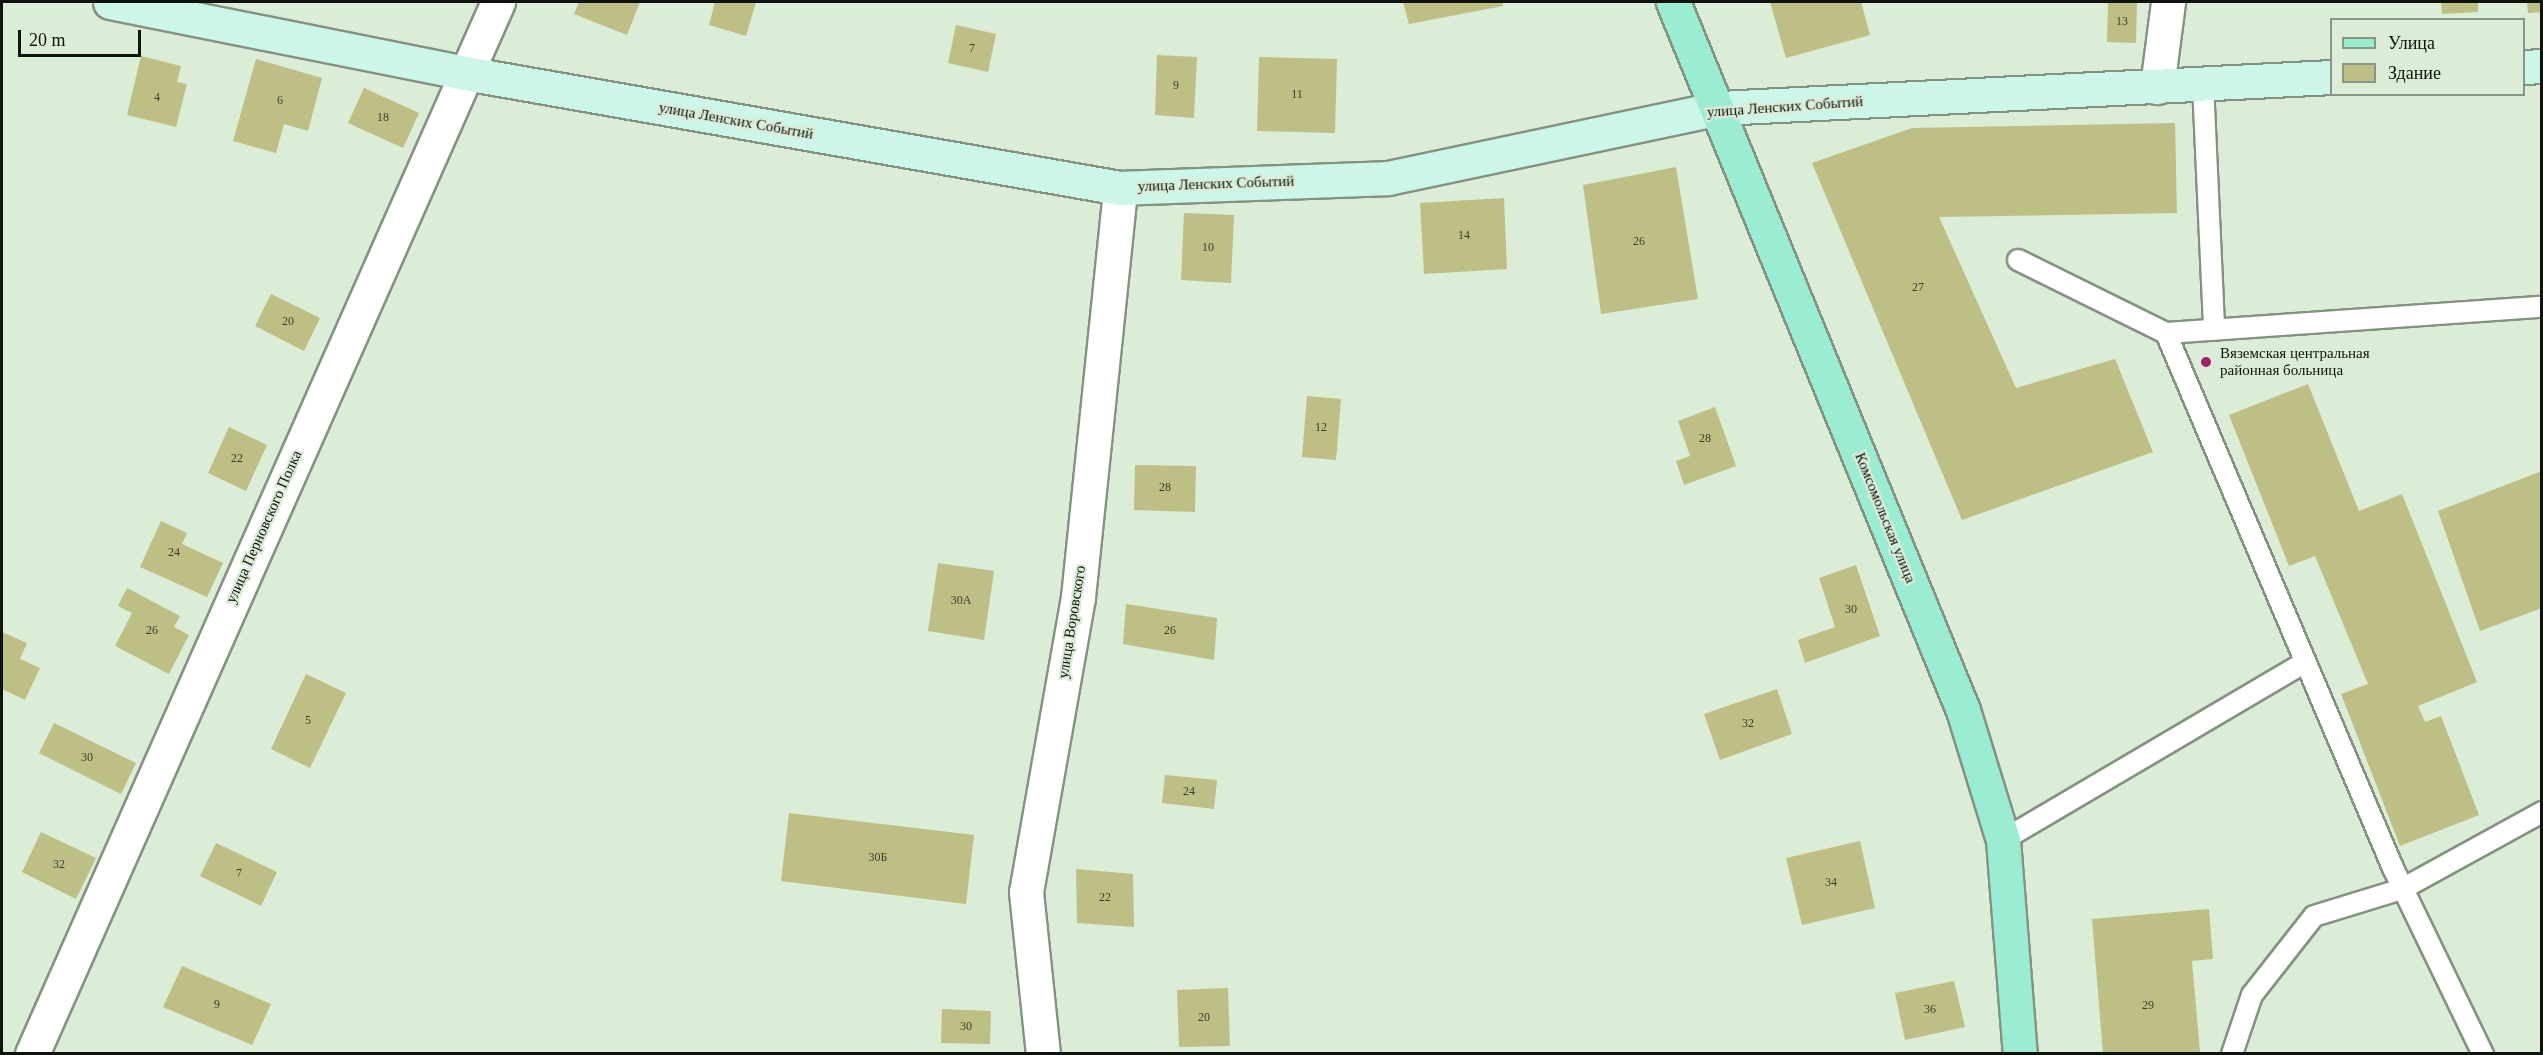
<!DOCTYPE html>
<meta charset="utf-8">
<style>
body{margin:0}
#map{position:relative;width:2543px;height:1055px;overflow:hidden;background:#dbecd7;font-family:Georgia,serif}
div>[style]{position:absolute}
.building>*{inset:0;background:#bdbf85}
.roads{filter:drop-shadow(2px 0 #849380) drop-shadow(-2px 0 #849380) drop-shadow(0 2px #849380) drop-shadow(0 -2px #849380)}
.lane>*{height:20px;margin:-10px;padding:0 10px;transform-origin:10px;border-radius:10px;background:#fff}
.street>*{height:33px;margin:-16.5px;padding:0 16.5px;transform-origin:16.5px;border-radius:16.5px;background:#fff}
.secondary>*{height:33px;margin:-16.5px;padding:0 16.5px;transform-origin:16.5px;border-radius:16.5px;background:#ccf6e8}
.primary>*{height:33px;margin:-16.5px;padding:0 16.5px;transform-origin:16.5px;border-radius:16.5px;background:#9aedd2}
.dots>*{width:16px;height:16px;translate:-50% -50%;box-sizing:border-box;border:3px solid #dbecd7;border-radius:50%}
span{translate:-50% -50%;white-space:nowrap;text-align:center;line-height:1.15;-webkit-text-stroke:4.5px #dbecd7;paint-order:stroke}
.number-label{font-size:12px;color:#3a3f2b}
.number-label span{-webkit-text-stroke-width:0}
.street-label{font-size:15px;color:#0e140d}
.poi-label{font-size:15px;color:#0e140d}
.left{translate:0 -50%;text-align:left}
.frame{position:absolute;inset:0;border:3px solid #0e140d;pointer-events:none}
.legend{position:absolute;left:2330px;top:18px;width:195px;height:78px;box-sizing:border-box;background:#dbecd7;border:2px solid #899686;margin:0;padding:8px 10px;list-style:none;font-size:18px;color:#0e140d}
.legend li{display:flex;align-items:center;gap:12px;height:30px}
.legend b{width:30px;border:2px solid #899686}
.scale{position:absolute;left:18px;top:30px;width:123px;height:27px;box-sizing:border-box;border:3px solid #0e140d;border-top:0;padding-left:8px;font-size:18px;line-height:21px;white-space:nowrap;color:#0e140d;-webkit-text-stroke:4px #dbecd7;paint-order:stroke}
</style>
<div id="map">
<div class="building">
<i style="clip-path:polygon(579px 2px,640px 2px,627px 35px,574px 14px)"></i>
<i style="clip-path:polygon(715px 2px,756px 2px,746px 36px,709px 25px)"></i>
<i style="clip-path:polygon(1403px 2px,1503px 2px,1503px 6px,1409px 24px)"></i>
<i style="clip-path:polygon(1770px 2px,1861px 2px,1870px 35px,1786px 58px)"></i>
<i style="clip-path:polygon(2108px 2px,2137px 2px,2136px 43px,2107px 42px)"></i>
<i style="clip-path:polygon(2441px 2px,2478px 2px,2478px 12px,2442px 14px)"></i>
<i style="clip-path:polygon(2527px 2px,2542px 2px,2542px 12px,2528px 13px)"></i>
<i style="clip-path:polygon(956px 25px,996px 34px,988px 72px,948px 63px)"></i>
<i style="clip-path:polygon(1157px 55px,1197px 57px,1194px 118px,1155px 115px)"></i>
<i style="clip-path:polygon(141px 56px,181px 66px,177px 82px,187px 84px,176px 127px,127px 115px)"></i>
<i style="clip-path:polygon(1259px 57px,1337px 59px,1335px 133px,1257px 131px)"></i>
<i style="clip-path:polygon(256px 59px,322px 78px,308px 131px,284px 124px,276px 153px,233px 141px)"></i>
<i style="clip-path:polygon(364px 88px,419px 113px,403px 148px,348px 123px)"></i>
<i style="clip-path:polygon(2175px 123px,2177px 213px,1939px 217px,2016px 388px,2115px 359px,2153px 452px,1962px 520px,1812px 163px,1912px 128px)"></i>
<i style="clip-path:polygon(1676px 167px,1698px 299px,1601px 314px,1583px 185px)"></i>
<i style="clip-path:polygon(1504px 198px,1507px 269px,1424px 274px,1420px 203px)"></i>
<i style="clip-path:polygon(1184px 213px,1234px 215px,1231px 283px,1181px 280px)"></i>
<i style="clip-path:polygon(271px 294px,320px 318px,304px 351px,255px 326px)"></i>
<i style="clip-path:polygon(2308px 384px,2359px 511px,2402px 494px,2477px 682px,2418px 706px,2425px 722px,2441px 716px,2479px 815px,2400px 846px,2341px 694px,2368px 684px,2315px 556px,2289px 566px,2229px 415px)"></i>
<i style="clip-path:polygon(1307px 396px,1341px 399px,1336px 460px,1302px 457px)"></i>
<i style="clip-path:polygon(1715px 407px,1736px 466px,1684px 485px,1676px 461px,1690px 456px,1678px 421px)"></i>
<i style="clip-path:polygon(229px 427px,267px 445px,246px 491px,208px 473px)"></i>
<i style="clip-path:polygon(1135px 465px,1196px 466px,1195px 512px,1134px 510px)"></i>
<i style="clip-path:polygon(2542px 471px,2542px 608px,2480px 631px,2438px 511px)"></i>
<i style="clip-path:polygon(161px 521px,187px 533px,182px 544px,223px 563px,207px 597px,140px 567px)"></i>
<i style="clip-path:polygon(938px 563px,994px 571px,984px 640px,928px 631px)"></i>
<i style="clip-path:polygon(1856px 565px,1880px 636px,1805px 663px,1798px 640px,1835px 627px,1819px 578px)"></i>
<i style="clip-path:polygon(127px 588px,180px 616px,174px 627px,189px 635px,169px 674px,115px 646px,132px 613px,118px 606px)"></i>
<i style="clip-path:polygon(1126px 604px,1217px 618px,1214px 660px,1123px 644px)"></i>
<i style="clip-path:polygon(2px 632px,27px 643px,20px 659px,40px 668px,25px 700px,2px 689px)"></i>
<i style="clip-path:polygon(306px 674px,346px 693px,310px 768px,271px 749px)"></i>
<i style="clip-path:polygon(1777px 689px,1792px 734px,1720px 760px,1704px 714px)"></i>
<i style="clip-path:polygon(54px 723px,136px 763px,121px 794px,39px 753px)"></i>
<i style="clip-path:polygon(1165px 775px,1217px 780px,1214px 809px,1162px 803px)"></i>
<i style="clip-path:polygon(789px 813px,974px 835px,966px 904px,781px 881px)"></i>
<i style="clip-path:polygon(41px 832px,96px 858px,76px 899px,22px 872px)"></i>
<i style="clip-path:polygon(1860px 841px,1875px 908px,1802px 925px,1786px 858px)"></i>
<i style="clip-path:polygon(216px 843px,277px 872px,261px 906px,200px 876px)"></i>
<i style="clip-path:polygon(1076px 869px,1133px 874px,1134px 927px,1077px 923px)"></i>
<i style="clip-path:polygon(2209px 909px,2213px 959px,2192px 961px,2200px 1052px,2103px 1054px,2092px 919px)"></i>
<i style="clip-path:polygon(182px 966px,271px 1004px,252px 1045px,163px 1007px)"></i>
<i style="clip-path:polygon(1954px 981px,1965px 1027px,1905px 1040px,1895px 993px)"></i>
<i style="clip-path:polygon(1228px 988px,1230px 1046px,1179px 1047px,1177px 990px)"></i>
<i style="clip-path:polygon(942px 1009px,991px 1011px,990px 1044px,941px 1043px)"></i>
</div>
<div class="roads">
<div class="lane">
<i style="left:2203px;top:84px;width:246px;rotate:87.4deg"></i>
<i style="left:2018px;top:260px;width:165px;rotate:26.3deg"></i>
<i style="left:2166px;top:333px;width:581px;rotate:67.01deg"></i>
<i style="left:2393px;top:868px;width:207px;rotate:64.2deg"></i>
<i style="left:2166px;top:333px;width:377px;rotate:-4deg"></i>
<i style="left:2003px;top:840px;width:351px;rotate:-30.5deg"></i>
<i style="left:2232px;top:1054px;width:62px;rotate:-71.3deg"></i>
<i style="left:2252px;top:995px;width:100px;rotate:-51.9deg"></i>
<i style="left:2314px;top:916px;width:92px;rotate:-17.1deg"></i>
<i style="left:2402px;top:889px;width:160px;rotate:-28.8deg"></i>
</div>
<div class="street">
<i style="left:2157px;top:87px;width:86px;rotate:-82.6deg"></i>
<i style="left:32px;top:1054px;width:1151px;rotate:-66.11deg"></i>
<i style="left:1043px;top:1054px;width:163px;rotate:-96deg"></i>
<i style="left:1026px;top:892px;width:300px;rotate:-80deg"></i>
<i style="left:1078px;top:597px;width:411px;rotate:-84.1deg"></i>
</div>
<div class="secondary">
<i style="left:110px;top:2px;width:362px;rotate:11.3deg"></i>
<i style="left:465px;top:73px;width:665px;rotate:9.96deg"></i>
<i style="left:1120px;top:188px;width:268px;rotate:-2.1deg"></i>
<i style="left:1388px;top:178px;width:339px;rotate:-11.9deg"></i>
<i style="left:1720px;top:108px;width:613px;rotate:-2.9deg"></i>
<i style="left:2524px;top:67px;width:18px;rotate:-3deg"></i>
</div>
<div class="primary">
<i style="left:1673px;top:2px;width:765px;rotate:67.73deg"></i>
<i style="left:1963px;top:710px;width:136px;rotate:72.9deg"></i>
<i style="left:2003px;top:840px;width:215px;rotate:85.5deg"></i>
</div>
</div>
<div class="dots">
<i style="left:2206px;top:362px;background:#a31d68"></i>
</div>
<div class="number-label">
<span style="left:2122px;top:22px">13</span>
<span style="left:972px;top:49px">7</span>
<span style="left:1176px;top:86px">9</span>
<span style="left:1297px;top:95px">11</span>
<span style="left:157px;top:98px">4</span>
<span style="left:280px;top:101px">6</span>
<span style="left:383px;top:118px">18</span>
<span style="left:1464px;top:236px">14</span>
<span style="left:1639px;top:242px">26</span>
<span style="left:1208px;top:248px">10</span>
<span style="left:1918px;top:288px">27</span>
<span style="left:288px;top:322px">20</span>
<span style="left:1321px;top:428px">12</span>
<span style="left:1705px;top:439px">28</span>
<span style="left:237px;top:459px">22</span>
<span style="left:1165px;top:488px">28</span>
<span style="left:174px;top:553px">24</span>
<span style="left:961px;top:601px">30А</span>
<span style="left:1851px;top:610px">30</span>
<span style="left:152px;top:631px">26</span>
<span style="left:1170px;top:631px">26</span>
<span style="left:308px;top:721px">5</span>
<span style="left:1748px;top:724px">32</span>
<span style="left:87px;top:758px">30</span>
<span style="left:1189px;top:792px">24</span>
<span style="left:878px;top:858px">30Б</span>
<span style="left:59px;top:865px">32</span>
<span style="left:239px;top:874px">7</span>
<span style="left:1831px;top:883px">34</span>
<span style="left:1105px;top:898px">22</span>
<span style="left:217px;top:1005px">9</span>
<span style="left:2148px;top:1006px">29</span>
<span style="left:1930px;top:1010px">36</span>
<span style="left:1204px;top:1018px">20</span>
<span style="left:966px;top:1027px">30</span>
</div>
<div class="street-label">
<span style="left:1785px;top:107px;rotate:-4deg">улица Ленских Событий</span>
<span style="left:736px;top:121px;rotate:10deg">улица Ленских Событий</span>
<span style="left:1216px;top:184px;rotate:-2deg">улица Ленских Событий</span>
<span style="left:1885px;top:518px;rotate:68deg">Комсомольская улица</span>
<span style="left:264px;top:527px;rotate:-66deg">улица Перновского Полка</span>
<span style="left:1072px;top:622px;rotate:-81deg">улица Воровского</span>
</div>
<div class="poi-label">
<span class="left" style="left:2220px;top:362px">Вяземская центральная<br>районная больница</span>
</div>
<div class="frame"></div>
<ul class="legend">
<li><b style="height:8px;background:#9aedd2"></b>Улица</li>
<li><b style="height:16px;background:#bdbf85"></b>Здание</li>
</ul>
<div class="scale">20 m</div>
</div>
